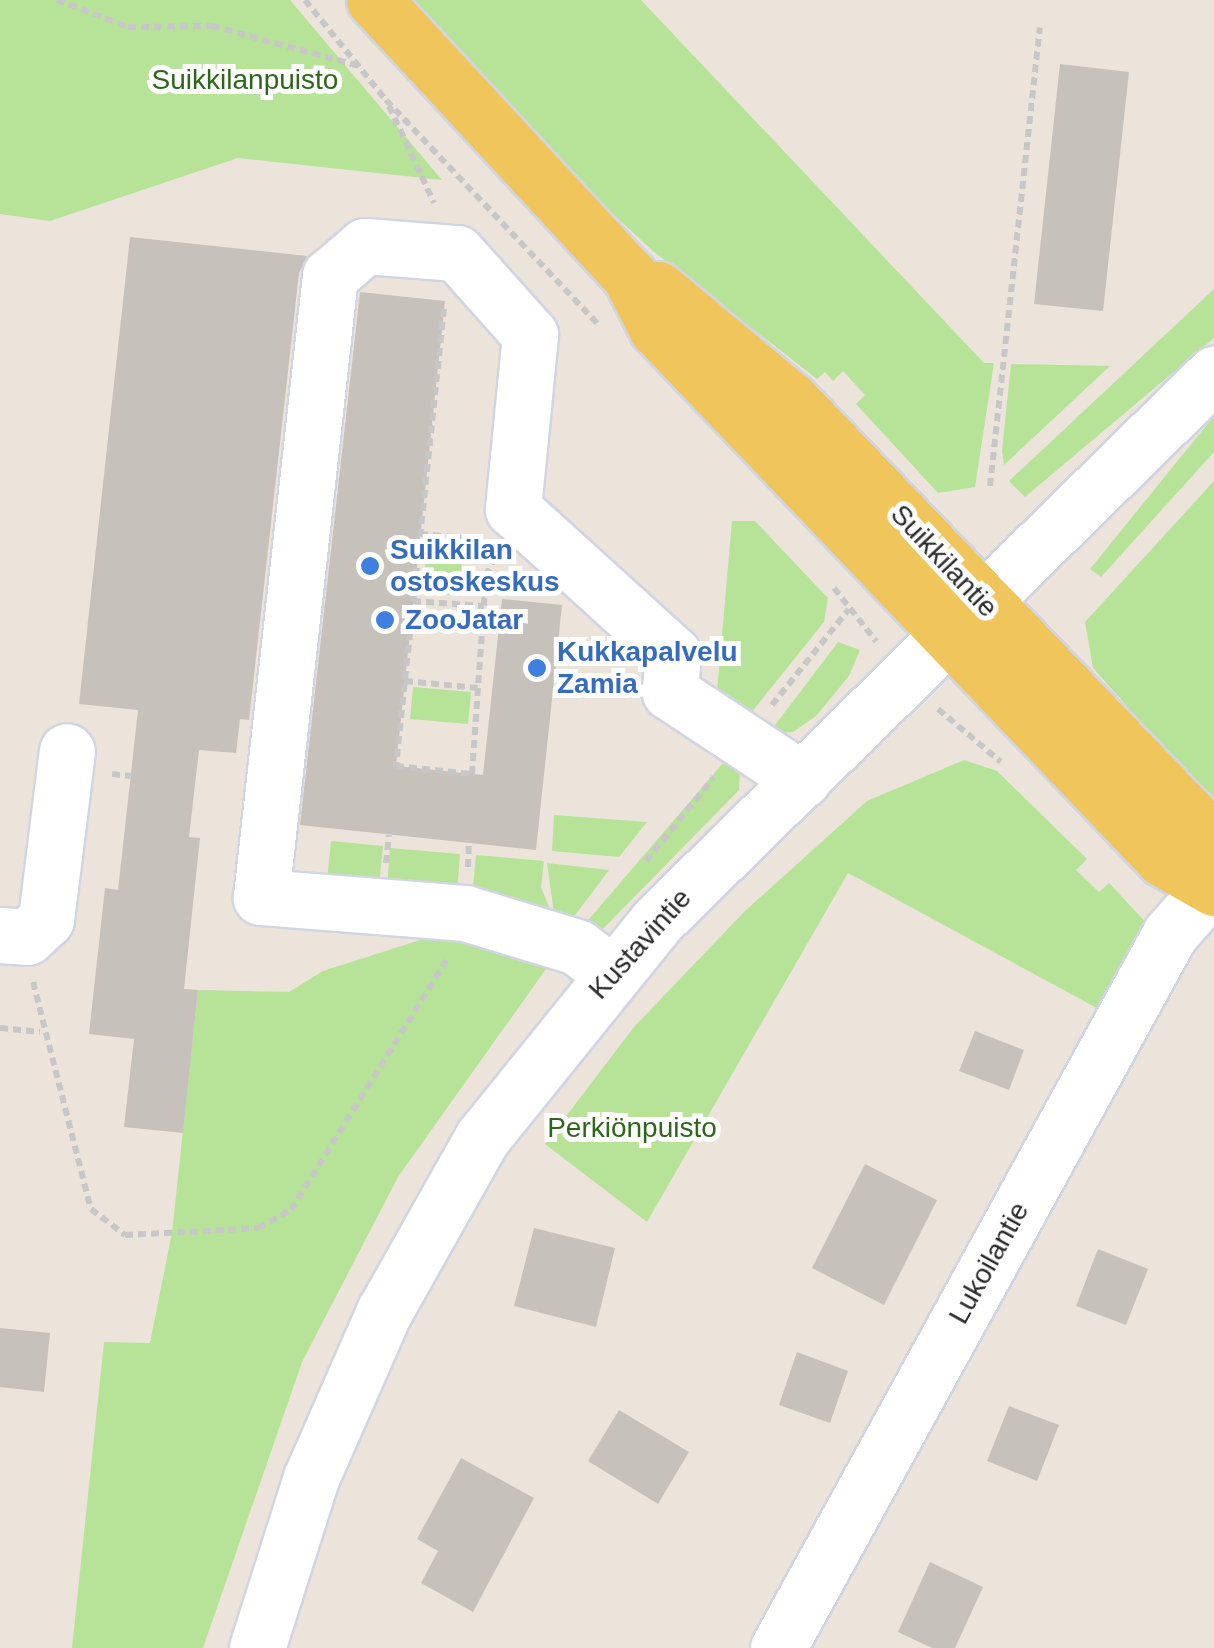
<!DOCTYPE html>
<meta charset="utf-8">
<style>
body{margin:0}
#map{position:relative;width:1214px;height:1648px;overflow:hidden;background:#ece4db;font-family:Helvetica,sans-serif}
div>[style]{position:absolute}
.green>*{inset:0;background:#b6e397}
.building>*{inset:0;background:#c7c1bb}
.path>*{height:6px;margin-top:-3px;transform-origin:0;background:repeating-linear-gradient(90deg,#c7c7c7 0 8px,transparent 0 13px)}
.roads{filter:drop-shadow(2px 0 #d1d5e2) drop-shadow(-2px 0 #d1d5e2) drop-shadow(0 2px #d1d5e2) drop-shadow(0 -2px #d1d5e2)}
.minor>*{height:55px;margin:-27.5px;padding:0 27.5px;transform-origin:27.5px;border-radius:27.5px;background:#fff}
.major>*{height:55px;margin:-27.5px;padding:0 27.5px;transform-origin:27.5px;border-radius:27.5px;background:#f0c55c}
.dots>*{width:28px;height:28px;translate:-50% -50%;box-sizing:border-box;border:5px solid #fff;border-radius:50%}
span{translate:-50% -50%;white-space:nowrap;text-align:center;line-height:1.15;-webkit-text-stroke:10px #fff;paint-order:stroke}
.park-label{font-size:28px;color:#2e661a}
.shop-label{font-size:28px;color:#366cbe;font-weight:700}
.left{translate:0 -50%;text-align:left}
.street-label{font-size:28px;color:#292929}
</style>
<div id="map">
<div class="green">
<i style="clip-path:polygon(0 0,290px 0,442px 180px,238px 158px,50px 221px,0 214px)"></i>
<i style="clip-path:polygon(404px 0,641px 0,984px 363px,994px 363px,975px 487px,938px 493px,856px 404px,865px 395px,843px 371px,833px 381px,825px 372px,817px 379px,653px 251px,534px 141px)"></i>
<i style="clip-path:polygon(1214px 289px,1214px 338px,1025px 497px,1009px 481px)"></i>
<i style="clip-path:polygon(1011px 364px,1110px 366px,1004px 465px,1002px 451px)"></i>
<i style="clip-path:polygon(1214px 416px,1214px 452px,1101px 577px,1090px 569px)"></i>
<i style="clip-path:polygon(1214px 481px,1214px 804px,1093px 668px,1085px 622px)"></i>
<i style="clip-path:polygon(732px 521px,755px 521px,828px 598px,824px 622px,751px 713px,717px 692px)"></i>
<i style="clip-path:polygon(427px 541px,464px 545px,459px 596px,423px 593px)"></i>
<i style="clip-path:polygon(838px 642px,860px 650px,849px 676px,816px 716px,793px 732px,769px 733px)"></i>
<i style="clip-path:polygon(413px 687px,471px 692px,468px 724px,410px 719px)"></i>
<i style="clip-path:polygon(729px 756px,740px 769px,739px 790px,602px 930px,578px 932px)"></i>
<i style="clip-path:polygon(964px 760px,997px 771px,1087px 859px,1076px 870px,1099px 892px,1109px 883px,1152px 929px,1106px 1013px,848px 873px,647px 1222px,545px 1144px,634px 1027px,745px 911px,867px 801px)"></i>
<i style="clip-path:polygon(554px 815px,647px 822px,619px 857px,552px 851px)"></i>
<i style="clip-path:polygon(331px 841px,383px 846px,379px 885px,327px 881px)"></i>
<i style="clip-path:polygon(390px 848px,460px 854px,457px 893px,387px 887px)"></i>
<i style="clip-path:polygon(476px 855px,544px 861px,541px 887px,553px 917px,527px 901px,472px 897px)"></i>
<i style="clip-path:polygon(547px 863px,609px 870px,570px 922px,555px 920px)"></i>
<i style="clip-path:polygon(442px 933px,547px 956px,546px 969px,398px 1177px,302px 1362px,203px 1648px,72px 1648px,104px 1342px,150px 1343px,172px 1233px,198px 990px,289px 992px,323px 971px)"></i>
</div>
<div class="building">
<i style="clip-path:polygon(1060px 64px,1129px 72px,1103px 311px,1034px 304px)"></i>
<i style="clip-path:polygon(130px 237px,307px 256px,299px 273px,249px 720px,240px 719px,236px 753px,199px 750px,189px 837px,200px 838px,184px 989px,198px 990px,183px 1133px,124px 1127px,134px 1039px,89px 1034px,105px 888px,118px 890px,138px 710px,79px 704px)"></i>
<i style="clip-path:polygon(360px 292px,445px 301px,396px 766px,483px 775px,502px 599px,562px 605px,536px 850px,300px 825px)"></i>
<i style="clip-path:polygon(975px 1031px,1024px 1050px,1009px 1090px,959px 1071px)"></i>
<i style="clip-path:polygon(865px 1164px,937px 1200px,884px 1305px,812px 1268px)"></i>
<i style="clip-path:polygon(534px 1228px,615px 1248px,596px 1327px,514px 1306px)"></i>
<i style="clip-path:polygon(1098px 1249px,1148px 1269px,1126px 1325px,1076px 1306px)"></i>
<i style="clip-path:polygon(0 1328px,50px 1333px,44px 1392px,0 1387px)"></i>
<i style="clip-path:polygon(797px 1352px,848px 1371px,830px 1423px,779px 1405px)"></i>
<i style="clip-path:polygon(1009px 1406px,1059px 1425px,1037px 1481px,987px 1461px)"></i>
<i style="clip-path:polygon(619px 1410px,689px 1452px,658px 1504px,588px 1461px)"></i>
<i style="clip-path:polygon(461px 1458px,534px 1498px,473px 1612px,421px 1583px,438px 1551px,417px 1539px)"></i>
<i style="clip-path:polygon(930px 1562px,983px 1587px,955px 1648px,932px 1648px,898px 1632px)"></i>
</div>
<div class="path">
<i style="left:57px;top:0;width:76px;rotate:20.8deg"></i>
<i style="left:128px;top:27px;width:84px;rotate:-0.7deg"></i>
<i style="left:212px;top:26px;width:152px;rotate:15.2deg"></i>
<i style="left:305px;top:0;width:129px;rotate:51deg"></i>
<i style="left:386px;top:100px;width:310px;rotate:46.6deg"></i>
<i style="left:389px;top:106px;width:107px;rotate:65.1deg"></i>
<i style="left:444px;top:309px;width:460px;rotate:96deg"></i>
<i style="left:396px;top:766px;width:76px;rotate:6deg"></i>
<i style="left:472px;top:774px;width:198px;rotate:-86deg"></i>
<i style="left:486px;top:576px;width:25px;rotate:-67deg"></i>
<i style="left:990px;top:486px;width:461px;rotate:-83.8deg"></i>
<i style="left:420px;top:534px;width:59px;rotate:4.8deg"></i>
<i style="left:834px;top:588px;width:68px;rotate:51.6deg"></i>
<i style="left:413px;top:601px;width:71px;rotate:4deg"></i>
<i style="left:405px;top:681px;width:73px;rotate:5.5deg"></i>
<i style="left:772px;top:705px;width:123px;rotate:-51.3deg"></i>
<i style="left:938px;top:709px;width:82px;rotate:40.1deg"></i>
<i style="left:112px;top:774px;width:19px;rotate:6deg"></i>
<i style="left:646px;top:861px;width:108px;rotate:-51deg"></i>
<i style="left:386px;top:863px;width:28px;rotate:-84deg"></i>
<i style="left:468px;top:867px;width:24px;rotate:-88deg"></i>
<i style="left:33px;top:982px;width:234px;rotate:75.7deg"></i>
<i style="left:91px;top:1209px;width:43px;rotate:37.4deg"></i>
<i style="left:125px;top:1235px;width:103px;rotate:-2.8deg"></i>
<i style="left:228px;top:1230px;width:30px;rotate:-4deg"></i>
<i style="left:258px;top:1228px;width:38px;rotate:-29deg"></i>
<i style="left:291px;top:1210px;width:299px;rotate:-58.1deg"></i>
<i style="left:0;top:1028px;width:40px;rotate:5.7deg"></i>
</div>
<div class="roads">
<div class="minor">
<i style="left:0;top:935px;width:27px;rotate:4deg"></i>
<i style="left:27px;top:937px;width:26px;rotate:-43deg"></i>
<i style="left:46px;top:919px;width:169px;rotate:-82.9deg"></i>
<i style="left:610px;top:972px;width:41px;rotate:-142.9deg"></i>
<i style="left:577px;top:947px;width:117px;rotate:-163.1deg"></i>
<i style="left:465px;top:913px;width:205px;rotate:-175.5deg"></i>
<i style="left:261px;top:897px;width:625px;rotate:-83.66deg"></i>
<i style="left:330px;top:276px;width:46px;rotate:-40.6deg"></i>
<i style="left:365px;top:246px;width:92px;rotate:4.4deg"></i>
<i style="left:457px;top:253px;width:110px;rotate:48.3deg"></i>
<i style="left:530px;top:335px;width:175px;rotate:95.6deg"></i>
<i style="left:513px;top:509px;width:216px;rotate:42.2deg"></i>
<i style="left:673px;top:654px;width:38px;rotate:95deg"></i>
<i style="left:670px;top:692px;width:159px;rotate:33.5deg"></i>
<i style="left:257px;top:1648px;width:178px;rotate:-72.4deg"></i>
<i style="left:311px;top:1478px;width:181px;rotate:-66.3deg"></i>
<i style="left:384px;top:1312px;width:200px;rotate:-60.6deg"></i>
<i style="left:482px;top:1138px;width:279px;rotate:-51.1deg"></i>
<i style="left:657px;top:921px;width:781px;rotate:-44.48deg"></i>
<i style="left:778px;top:1648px;width:815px;rotate:-61.23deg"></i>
<i style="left:1170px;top:934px;width:64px;rotate:-48.8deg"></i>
</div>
<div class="major">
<i style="left:374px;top:0;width:375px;rotate:47.2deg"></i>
<i style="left:629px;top:275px;width:59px;rotate:63deg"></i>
<i style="left:656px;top:328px;width:734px;rotate:46.32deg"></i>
<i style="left:1163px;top:859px;width:59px;rotate:29.6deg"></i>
<i style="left:658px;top:289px;width:175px;rotate:39.9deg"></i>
<i style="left:792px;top:401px;width:576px;rotate:46.19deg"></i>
<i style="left:1191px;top:817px;width:72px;rotate:73.1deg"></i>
</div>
</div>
<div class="dots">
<i style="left:370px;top:566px;background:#3f7fe0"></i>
<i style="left:385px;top:620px;background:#3f7fe0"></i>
<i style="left:537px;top:668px;background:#3f7fe0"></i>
</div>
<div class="park-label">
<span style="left:245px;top:80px">Suikkilanpuisto</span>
<span style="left:632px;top:1128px">Perkiönpuisto</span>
</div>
<div class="shop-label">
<span class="left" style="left:390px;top:566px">Suikkilan<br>ostoskeskus</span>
<span class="left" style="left:405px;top:620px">ZooJatar</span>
<span class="left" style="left:557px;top:668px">Kukkapalvelu<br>Zamia</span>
</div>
<div class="street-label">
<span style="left:944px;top:561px;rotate:47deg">Suikkilantie</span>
<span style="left:640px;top:944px;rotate:-48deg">Kustavintie</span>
<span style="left:989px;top:1263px;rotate:-61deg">Lukoilantie</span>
</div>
</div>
